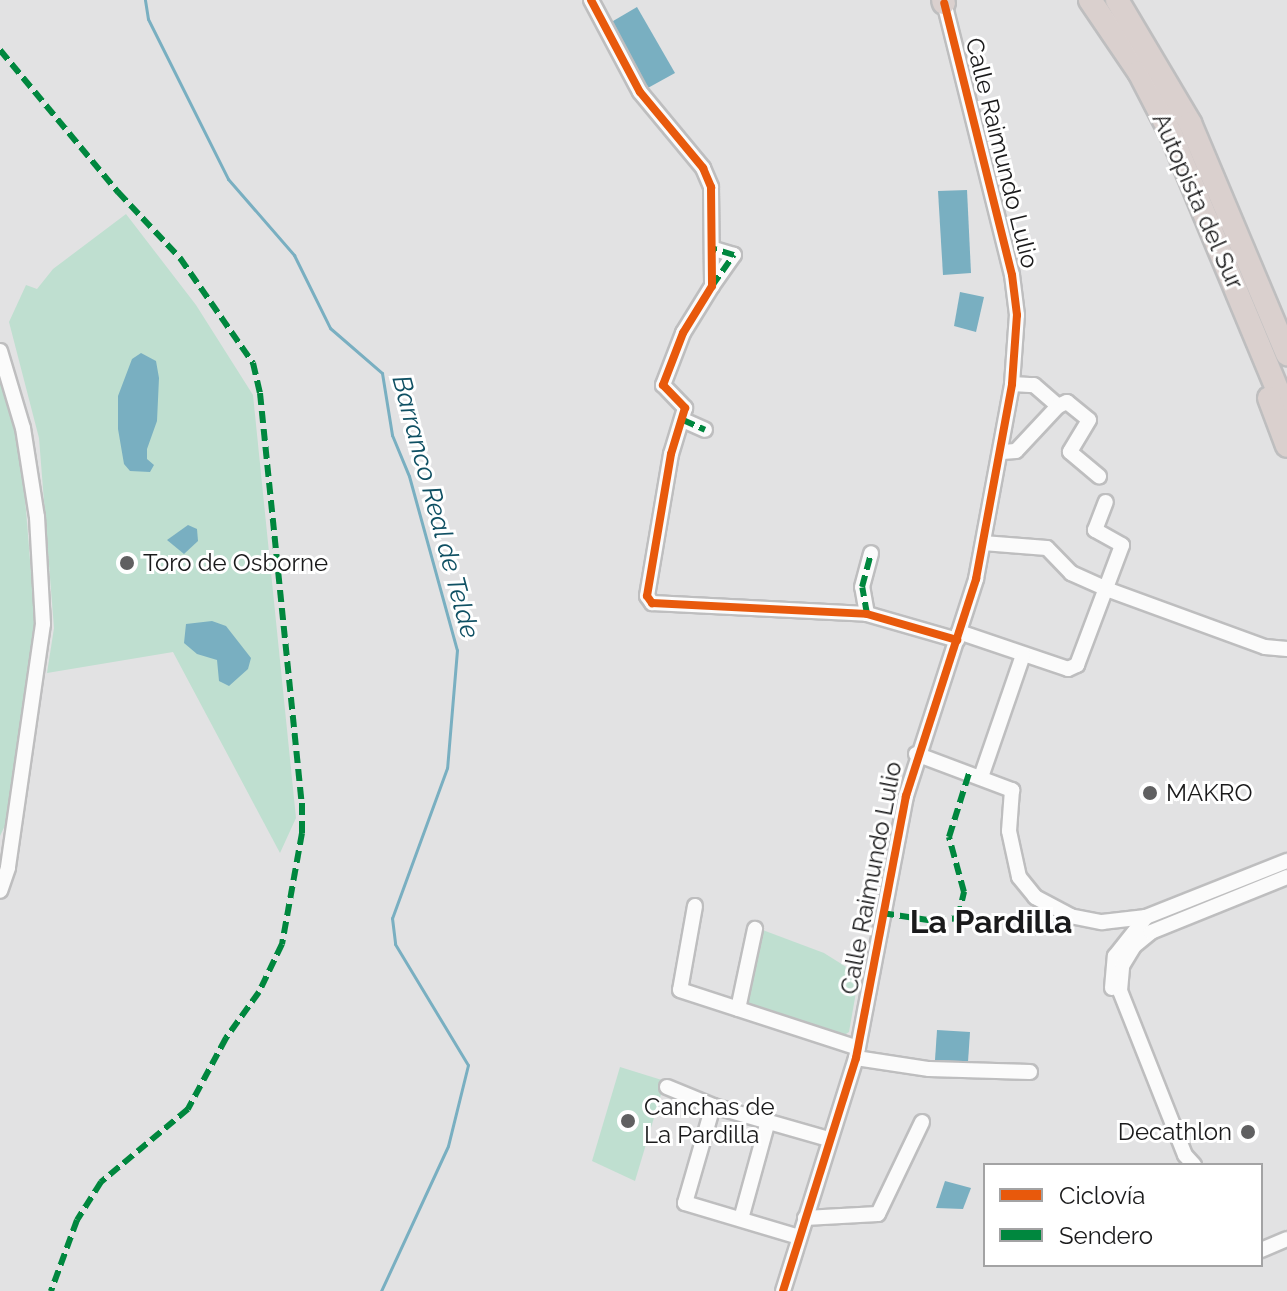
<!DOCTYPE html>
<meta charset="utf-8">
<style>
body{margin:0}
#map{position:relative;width:1287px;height:1291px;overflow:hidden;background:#e2e2e3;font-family:Raleway,sans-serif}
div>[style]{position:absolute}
.green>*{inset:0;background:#bfdfd0}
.water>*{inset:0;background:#79afc1}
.stream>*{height:3px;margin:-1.5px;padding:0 1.5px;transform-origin:1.5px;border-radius:1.5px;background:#79afc1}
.roads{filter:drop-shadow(2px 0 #bebebf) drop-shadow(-2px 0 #bebebf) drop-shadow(0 2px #bebebf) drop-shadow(0 -2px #bebebf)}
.minor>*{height:14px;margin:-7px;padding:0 7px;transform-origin:7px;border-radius:7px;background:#fbfbfb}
.highway>*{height:22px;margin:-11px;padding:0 11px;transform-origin:11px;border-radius:11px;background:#dad0ce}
.quiet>*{height:6px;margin-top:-3px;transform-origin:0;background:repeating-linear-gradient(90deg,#00873e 0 12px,transparent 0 18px)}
.cycleway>*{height:8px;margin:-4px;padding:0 4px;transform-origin:4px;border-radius:4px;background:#e8590c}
.dots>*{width:22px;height:22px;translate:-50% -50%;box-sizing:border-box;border:4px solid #fff;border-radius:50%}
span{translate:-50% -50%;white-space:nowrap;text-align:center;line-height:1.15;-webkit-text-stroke:6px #fff;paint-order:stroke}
.street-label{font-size:24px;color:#1a1a1b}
.poi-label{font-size:24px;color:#1a1a1b}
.left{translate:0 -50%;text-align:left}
.right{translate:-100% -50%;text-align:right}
.water-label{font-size:26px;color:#0f5063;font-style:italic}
.district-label{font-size:32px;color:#1a1a1b;font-weight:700}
.legend{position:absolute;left:983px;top:1163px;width:280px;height:104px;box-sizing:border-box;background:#fff;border:2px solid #a3a3a4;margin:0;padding:10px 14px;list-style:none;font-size:24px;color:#1a1a1b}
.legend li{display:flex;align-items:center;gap:16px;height:40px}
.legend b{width:40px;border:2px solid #a3a3a4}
</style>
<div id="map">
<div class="green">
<i style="clip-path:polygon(126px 214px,196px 305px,253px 395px,296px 818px,280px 853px,173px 652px,47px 673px,54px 628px,39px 438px,9px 322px,26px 285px,37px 289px,53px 269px)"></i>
<i style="clip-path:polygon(0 381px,21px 447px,35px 623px,8px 819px,0 836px)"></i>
<i style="clip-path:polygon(760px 929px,824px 953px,859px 975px,849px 1032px,841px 1037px,753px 1008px,747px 1000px)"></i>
<i style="clip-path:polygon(620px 1067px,665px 1081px,635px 1181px,592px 1161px)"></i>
</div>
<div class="water">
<i style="clip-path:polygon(637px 7px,675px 73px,646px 89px,608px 24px)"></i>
<i style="clip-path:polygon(967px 190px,971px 273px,943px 275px,938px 191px)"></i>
<i style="clip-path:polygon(960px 292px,984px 297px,976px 332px,954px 326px)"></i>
<i style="clip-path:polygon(141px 353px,156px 361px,159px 378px,157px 421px,147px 449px,147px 459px,154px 465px,150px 472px,130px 471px,124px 464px,118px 429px,118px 396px,132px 359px)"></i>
<i style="clip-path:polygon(188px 525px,197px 529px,198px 541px,184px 554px,167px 540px)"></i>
<i style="clip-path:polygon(212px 621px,226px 626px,251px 658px,248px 669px,229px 686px,219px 681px,217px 660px,197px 654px,184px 643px,186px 624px)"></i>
<i style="clip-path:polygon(937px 1030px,970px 1032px,968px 1062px,935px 1060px)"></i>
<i style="clip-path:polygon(945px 1181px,971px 1188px,963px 1209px,936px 1208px)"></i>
</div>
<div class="stream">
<i style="left:145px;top:0;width:19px;rotate:81deg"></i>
<i style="left:148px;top:19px;width:179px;rotate:63.4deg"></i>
<i style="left:228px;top:179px;width:101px;rotate:49deg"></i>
<i style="left:294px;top:255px;width:81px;rotate:63.7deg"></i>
<i style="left:330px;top:328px;width:69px;rotate:40.9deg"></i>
<i style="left:382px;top:373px;width:63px;rotate:80.8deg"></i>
<i style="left:392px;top:435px;width:44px;rotate:67.5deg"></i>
<i style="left:409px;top:476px;width:180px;rotate:74.6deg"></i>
<i style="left:457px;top:650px;width:118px;rotate:94.8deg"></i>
<i style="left:447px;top:768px;width:160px;rotate:110.1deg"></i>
<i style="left:392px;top:918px;width:26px;rotate:83deg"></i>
<i style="left:395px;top:944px;width:141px;rotate:58.9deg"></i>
<i style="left:468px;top:1065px;width:83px;rotate:103.9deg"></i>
<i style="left:448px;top:1146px;width:160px;rotate:114.8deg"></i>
</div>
<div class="roads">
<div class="minor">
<i style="left:591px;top:0;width:104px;rotate:62deg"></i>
<i style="left:640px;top:92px;width:99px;rotate:50.3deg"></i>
<i style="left:703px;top:168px;width:21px;rotate:67deg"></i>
<i style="left:711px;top:187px;width:99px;rotate:89.4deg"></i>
<i style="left:712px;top:286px;width:55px;rotate:121.7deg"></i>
<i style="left:683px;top:333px;width:56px;rotate:111deg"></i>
<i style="left:663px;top:385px;width:32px;rotate:46deg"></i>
<i style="left:685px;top:408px;width:48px;rotate:106.9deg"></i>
<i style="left:671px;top:454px;width:144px;rotate:99.6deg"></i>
<i style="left:647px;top:596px;width:9px;rotate:54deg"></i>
<i style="left:652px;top:603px;width:215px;rotate:2.9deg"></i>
<i style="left:867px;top:614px;width:94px;rotate:16.1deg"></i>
<i style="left:712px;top:286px;width:38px;rotate:-55deg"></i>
<i style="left:734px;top:255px;width:21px;rotate:-163deg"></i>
<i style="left:0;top:351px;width:80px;rotate:73.4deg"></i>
<i style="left:23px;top:428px;width:90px;rotate:81.1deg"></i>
<i style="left:37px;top:517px;width:107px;rotate:86.8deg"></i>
<i style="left:43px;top:624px;width:246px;rotate:98.2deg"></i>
<i style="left:8px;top:868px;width:24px;rotate:109deg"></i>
<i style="left:1012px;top:384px;width:22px;rotate:3deg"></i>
<i style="left:1034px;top:385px;width:32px;rotate:41deg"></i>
<i style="left:1058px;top:406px;width:10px;rotate:-24deg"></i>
<i style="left:1067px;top:402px;width:28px;rotate:39deg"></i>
<i style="left:1089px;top:420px;width:37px;rotate:121deg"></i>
<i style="left:1070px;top:452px;width:38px;rotate:40deg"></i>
<i style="left:683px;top:420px;width:24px;rotate:24deg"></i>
<i style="left:1002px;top:452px;width:14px;rotate:-4deg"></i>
<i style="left:1016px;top:451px;width:62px;rotate:-47deg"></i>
<i style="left:983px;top:543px;width:64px;rotate:4.5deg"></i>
<i style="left:1047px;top:548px;width:35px;rotate:46deg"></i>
<i style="left:1071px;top:573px;width:42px;rotate:24.1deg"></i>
<i style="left:1109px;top:590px;width:166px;rotate:20.1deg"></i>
<i style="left:1265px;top:647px;width:22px;rotate:5deg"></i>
<i style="left:867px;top:614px;width:27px;rotate:-100deg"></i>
<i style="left:862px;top:587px;width:35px;rotate:-75deg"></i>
<i style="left:959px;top:632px;width:115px;rotate:18.7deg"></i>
<i style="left:1068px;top:669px;width:10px;rotate:-24deg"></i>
<i style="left:1077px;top:665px;width:128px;rotate:-69.4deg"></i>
<i style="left:1122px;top:545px;width:31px;rotate:-151deg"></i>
<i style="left:1095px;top:530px;width:30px;rotate:-69deg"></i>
<i style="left:916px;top:754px;width:103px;rotate:20.6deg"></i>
<i style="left:1012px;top:790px;width:41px;rotate:94.2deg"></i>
<i style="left:1009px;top:831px;width:47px;rotate:77.7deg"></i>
<i style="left:1019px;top:877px;width:26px;rotate:51deg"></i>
<i style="left:1035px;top:897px;width:40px;rotate:28deg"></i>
<i style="left:1070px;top:916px;width:33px;rotate:11deg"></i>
<i style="left:1102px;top:922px;width:44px;rotate:-6.5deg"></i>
<i style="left:1146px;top:917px;width:152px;rotate:-21.7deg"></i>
<i style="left:981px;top:777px;width:129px;rotate:-71deg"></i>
<i style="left:695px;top:906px;width:85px;rotate:100.1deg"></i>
<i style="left:680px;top:990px;width:187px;rotate:18deg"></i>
<i style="left:1112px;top:988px;width:32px;rotate:-85deg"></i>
<i style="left:1115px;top:956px;width:50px;rotate:-51.5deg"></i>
<i style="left:738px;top:1009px;width:82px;rotate:-78deg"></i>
<i style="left:856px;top:1058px;width:74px;rotate:8.6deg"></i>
<i style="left:929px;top:1069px;width:101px;rotate:1.7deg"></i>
<i style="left:667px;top:1087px;width:50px;rotate:22.4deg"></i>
<i style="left:713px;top:1106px;width:121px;rotate:15.9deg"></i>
<i style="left:713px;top:1106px;width:101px;rotate:106.1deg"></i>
<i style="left:685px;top:1203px;width:119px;rotate:16.6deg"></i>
<i style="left:1194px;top:1165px;width:13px;rotate:-132deg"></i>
<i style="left:1185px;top:1155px;width:176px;rotate:-111.6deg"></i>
<i style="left:1120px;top:991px;width:25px;rotate:-85deg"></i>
<i style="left:1122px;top:966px;width:23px;rotate:-59deg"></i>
<i style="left:1134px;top:946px;width:22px;rotate:-39deg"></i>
<i style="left:1151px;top:932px;width:147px;rotate:-22deg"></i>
<i style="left:805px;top:1218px;width:73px;rotate:-3.1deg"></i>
<i style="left:878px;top:1214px;width:102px;rotate:-64.4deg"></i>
<i style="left:741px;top:1219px;width:102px;rotate:-74.6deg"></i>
<i style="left:1261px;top:1250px;width:28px;rotate:-23deg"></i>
<i style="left:783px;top:1291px;width:244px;rotate:-72.6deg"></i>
<i style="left:856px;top:1058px;width:267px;rotate:-79.2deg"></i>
<i style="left:906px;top:796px;width:228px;rotate:-72.1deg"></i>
<i style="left:976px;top:579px;width:198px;rotate:-79.5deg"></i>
<i style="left:1012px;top:384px;width:69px;rotate:-85.9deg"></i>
<i style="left:1017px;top:315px;width:40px;rotate:-97.1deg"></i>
<i style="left:1012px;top:275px;width:280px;rotate:-104deg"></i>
</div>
<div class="highway">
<i style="left:943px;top:0;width:3px;rotate:72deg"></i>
<i style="left:1090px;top:0;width:87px;rotate:55.8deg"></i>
<i style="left:1139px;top:72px;width:70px;rotate:62.7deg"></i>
<i style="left:1171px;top:134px;width:302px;rotate:67.4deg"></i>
<i style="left:1117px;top:0;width:143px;rotate:59.3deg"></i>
<i style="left:1190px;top:123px;width:251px;rotate:67.2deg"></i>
<i style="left:1269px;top:398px;width:51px;rotate:69.4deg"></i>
</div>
</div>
<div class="quiet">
<i style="left:0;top:50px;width:185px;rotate:50.3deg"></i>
<i style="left:118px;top:192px;width:91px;rotate:46.8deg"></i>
<i style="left:180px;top:258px;width:128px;rotate:55.2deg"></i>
<i style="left:253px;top:363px;width:31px;rotate:77deg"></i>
<i style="left:260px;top:393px;width:412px;rotate:84.2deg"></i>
<i style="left:302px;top:803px;width:30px;rotate:90deg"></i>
<i style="left:302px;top:833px;width:113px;rotate:100.2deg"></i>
<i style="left:282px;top:944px;width:53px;rotate:115.6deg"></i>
<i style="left:259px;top:992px;width:57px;rotate:125.7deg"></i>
<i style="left:226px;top:1038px;width:81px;rotate:118.2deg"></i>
<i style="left:188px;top:1109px;width:114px;rotate:140deg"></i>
<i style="left:101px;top:1182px;width:45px;rotate:122.3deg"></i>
<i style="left:77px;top:1220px;width:76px;rotate:110.1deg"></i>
<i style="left:712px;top:286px;width:38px;rotate:-55deg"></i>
<i style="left:734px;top:255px;width:21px;rotate:-163deg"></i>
<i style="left:683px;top:420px;width:24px;rotate:24deg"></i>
<i style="left:867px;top:614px;width:27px;rotate:-100deg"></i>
<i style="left:862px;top:587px;width:35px;rotate:-75deg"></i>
<i style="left:882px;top:913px;width:53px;rotate:8.7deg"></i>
<i style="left:934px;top:921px;width:24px;rotate:-7deg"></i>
<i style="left:958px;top:918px;width:27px;rotate:-77deg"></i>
<i style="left:964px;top:892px;width:57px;rotate:-105.3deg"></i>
<i style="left:949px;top:837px;width:67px;rotate:-72.6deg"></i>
</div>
<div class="cycleway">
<i style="left:591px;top:0;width:104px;rotate:62deg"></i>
<i style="left:640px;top:92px;width:99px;rotate:50.3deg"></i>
<i style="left:703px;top:168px;width:21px;rotate:67deg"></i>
<i style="left:711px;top:187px;width:99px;rotate:89.4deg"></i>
<i style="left:712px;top:286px;width:55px;rotate:121.7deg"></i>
<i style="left:683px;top:333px;width:56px;rotate:111deg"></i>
<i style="left:663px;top:385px;width:32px;rotate:46deg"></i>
<i style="left:685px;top:408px;width:48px;rotate:106.9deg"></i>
<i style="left:671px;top:454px;width:144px;rotate:99.6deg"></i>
<i style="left:647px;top:596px;width:9px;rotate:54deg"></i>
<i style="left:652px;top:603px;width:215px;rotate:2.9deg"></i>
<i style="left:867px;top:614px;width:94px;rotate:16.1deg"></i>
<i style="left:783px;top:1291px;width:244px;rotate:-72.6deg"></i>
<i style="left:856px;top:1058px;width:267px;rotate:-79.2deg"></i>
<i style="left:906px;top:796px;width:228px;rotate:-72.1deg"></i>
<i style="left:976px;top:579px;width:198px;rotate:-79.5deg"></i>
<i style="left:1012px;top:384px;width:69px;rotate:-85.9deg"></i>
<i style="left:1017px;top:315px;width:40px;rotate:-97.1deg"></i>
<i style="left:1012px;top:275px;width:280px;rotate:-104deg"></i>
</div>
<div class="dots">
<i style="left:127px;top:563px;background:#606061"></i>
<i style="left:1150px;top:793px;background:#606061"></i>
<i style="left:628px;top:1121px;background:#606061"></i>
<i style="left:1248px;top:1132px;background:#606061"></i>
</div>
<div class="street-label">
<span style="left:1002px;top:153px;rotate:76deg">Calle Raimundo Lulio</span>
<span style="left:1198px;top:201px;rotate:66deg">Autopista del Sur</span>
<span style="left:871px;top:878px;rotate:-79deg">Calle Raimundo Lulio</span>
</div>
<div class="poi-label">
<span class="left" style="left:143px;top:563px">Toro de Osborne</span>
<span class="left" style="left:1166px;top:793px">MAKRO</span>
<span class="left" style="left:644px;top:1121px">Canchas de<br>La Pardilla</span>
<span class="right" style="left:1232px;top:1132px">Decathlon</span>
</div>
<div class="water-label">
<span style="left:435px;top:507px;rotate:75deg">Barranco Real de Telde</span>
</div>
<div class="district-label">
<span style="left:991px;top:922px">La Pardilla</span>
</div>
<ul class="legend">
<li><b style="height:10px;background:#e8590c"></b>Ciclovía</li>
<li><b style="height:10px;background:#00873e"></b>Sendero</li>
</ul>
</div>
